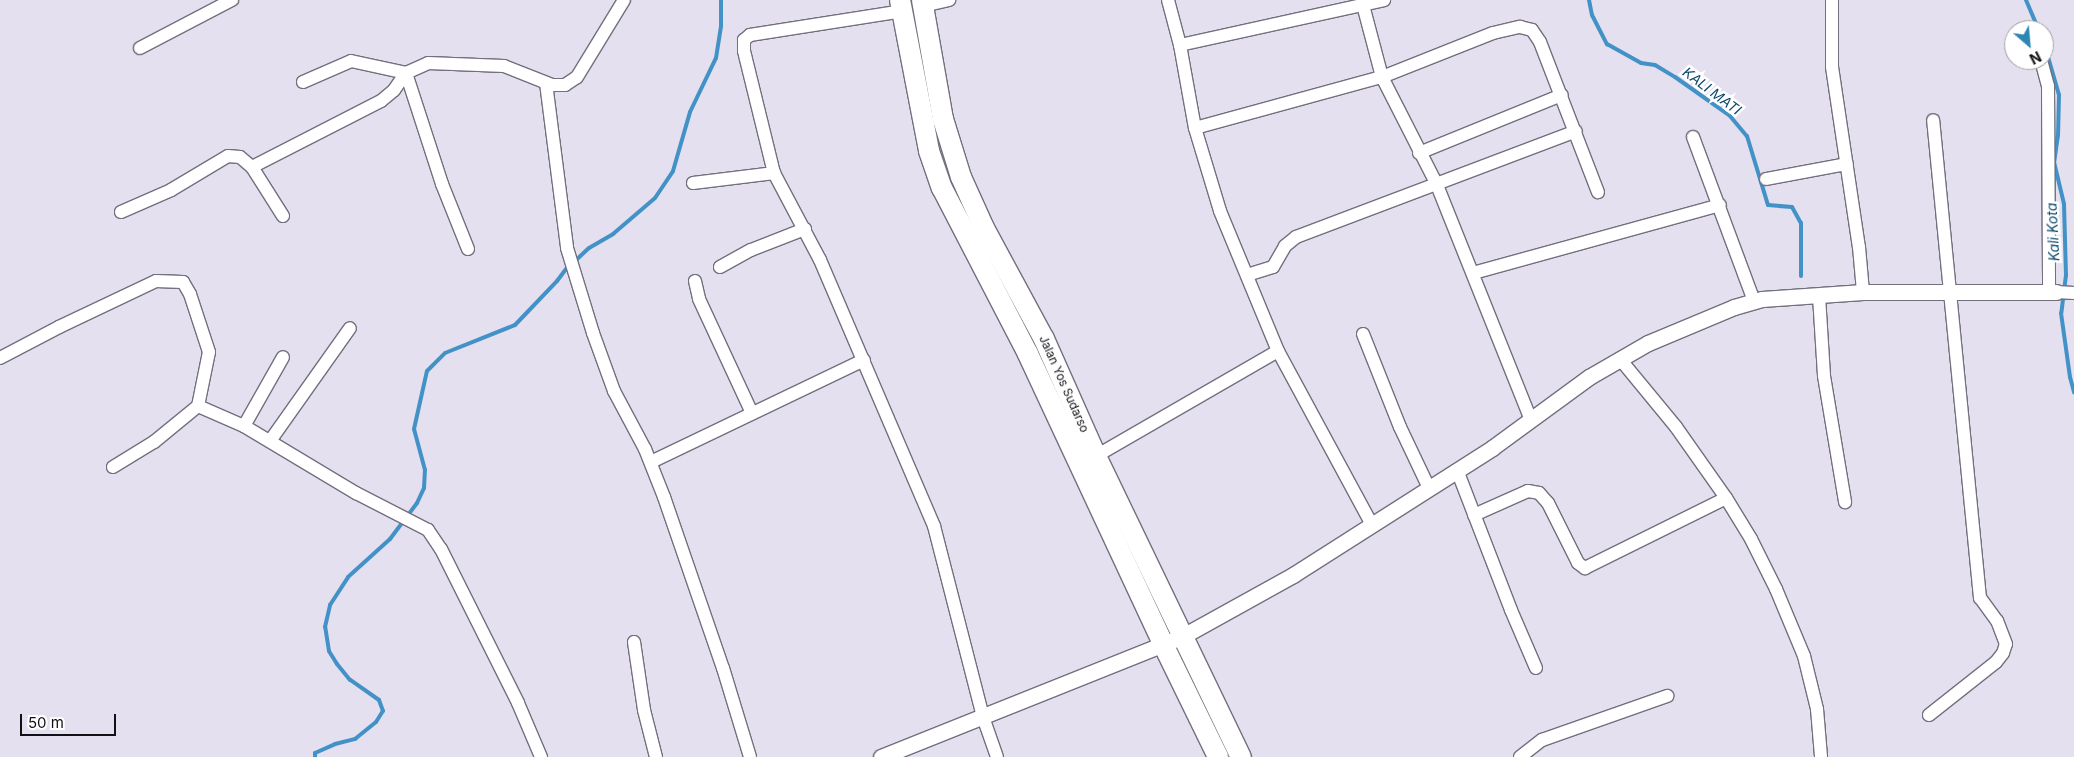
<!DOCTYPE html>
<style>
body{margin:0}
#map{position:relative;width:2074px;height:757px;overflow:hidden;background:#e4e0ef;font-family:Inter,sans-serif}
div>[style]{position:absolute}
.stream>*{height:4px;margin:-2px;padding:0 2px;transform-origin:2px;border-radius:2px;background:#4392c7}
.roads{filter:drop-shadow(1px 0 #736f7d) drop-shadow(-1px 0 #736f7d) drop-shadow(0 1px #736f7d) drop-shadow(0 -1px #736f7d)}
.minor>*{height:12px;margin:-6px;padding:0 6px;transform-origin:6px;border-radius:6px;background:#fff}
.tertiary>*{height:15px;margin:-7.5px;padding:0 7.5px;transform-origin:7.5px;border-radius:7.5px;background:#fff}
.trunk>*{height:20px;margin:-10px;padding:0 10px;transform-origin:10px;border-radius:10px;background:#fff}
span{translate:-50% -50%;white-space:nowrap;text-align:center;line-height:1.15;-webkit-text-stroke:5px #fff;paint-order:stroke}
.street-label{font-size:12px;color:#121116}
.water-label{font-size:14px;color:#0c4a6e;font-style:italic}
.north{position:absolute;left:2004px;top:20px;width:50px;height:50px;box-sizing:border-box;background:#fff;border:1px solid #a0a0a2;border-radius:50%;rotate:153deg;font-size:14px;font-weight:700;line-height:20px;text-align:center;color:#121116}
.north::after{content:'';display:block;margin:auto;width:18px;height:22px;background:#2b87b3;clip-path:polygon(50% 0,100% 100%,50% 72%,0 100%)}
.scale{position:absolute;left:20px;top:714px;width:96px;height:22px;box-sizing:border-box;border:2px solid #121116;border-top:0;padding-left:6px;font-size:15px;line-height:18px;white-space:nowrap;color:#121116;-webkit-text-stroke:4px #fff;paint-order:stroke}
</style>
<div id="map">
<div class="stream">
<i style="left:1589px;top:0;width:15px;rotate:79deg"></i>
<i style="left:1592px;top:15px;width:33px;rotate:63deg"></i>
<i style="left:1607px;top:44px;width:39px;rotate:29deg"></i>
<i style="left:1641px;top:63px;width:14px;rotate:8deg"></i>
<i style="left:1655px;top:65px;width:23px;rotate:31deg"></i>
<i style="left:1675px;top:77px;width:67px;rotate:35.3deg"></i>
<i style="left:1730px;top:116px;width:26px;rotate:50deg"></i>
<i style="left:1747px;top:136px;width:72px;rotate:73.1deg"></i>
<i style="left:1768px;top:205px;width:24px;rotate:5deg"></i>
<i style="left:1792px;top:207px;width:18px;rotate:61deg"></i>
<i style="left:1801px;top:223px;width:53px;rotate:90deg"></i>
<i style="left:2026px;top:0;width:33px;rotate:67deg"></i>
<i style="left:2044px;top:43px;width:54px;rotate:73.9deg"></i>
<i style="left:2059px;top:95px;width:40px;rotate:91.4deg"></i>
<i style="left:2058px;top:135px;width:27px;rotate:98deg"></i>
<i style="left:2054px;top:162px;width:43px;rotate:76.6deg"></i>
<i style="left:2064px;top:204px;width:71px;rotate:88.4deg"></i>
<i style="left:2066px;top:275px;width:38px;rotate:97deg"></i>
<i style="left:2061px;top:313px;width:65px;rotate:82deg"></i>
<i style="left:2070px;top:377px;width:16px;rotate:75deg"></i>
<i style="left:575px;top:261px;width:19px;rotate:-43deg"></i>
<i style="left:589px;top:248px;width:28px;rotate:-30deg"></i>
<i style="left:613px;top:234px;width:55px;rotate:-40.6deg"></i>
<i style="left:655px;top:198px;width:32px;rotate:-56deg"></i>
<i style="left:673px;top:171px;width:61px;rotate:-73.9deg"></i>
<i style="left:690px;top:112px;width:60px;rotate:-64.3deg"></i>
<i style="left:716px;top:58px;width:33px;rotate:-81deg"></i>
<i style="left:721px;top:25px;width:25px;rotate:-90deg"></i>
<i style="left:315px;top:757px;width:4px;rotate:-90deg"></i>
<i style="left:315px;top:753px;width:22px;rotate:-24deg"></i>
<i style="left:335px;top:744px;width:21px;rotate:-14deg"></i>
<i style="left:355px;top:739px;width:27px;rotate:-39deg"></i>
<i style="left:376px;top:722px;width:13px;rotate:-58deg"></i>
<i style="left:383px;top:711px;width:12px;rotate:-110deg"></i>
<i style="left:379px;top:700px;width:35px;rotate:-145deg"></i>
<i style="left:350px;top:680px;width:21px;rotate:-129deg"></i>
<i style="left:337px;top:664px;width:15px;rotate:-122deg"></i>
<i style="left:329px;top:651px;width:24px;rotate:-99deg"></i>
<i style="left:325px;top:627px;width:23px;rotate:-77deg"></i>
<i style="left:330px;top:605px;width:33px;rotate:-57deg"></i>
<i style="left:348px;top:577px;width:57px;rotate:-42.1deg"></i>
<i style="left:390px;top:539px;width:45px;rotate:-53.1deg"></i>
<i style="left:417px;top:503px;width:17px;rotate:-65deg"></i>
<i style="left:424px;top:488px;width:18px;rotate:-87deg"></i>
<i style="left:425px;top:470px;width:42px;rotate:-105deg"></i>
<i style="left:414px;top:429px;width:59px;rotate:-77.4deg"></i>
<i style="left:427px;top:371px;width:25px;rotate:-45deg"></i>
<i style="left:445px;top:353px;width:75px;rotate:-21.8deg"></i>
<i style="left:515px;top:325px;width:61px;rotate:-46.3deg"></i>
<i style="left:557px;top:281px;width:20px;rotate:-53deg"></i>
</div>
<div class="roads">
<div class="minor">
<i style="left:1168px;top:0;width:47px;rotate:75.1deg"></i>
<i style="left:1180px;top:45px;width:84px;rotate:79.8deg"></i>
<i style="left:1195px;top:128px;width:194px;rotate:-15.3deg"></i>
<i style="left:1382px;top:77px;width:121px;rotate:63deg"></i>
<i style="left:1437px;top:185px;width:253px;rotate:68.2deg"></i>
<i style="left:1832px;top:0;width:67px;rotate:90deg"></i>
<i style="left:1832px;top:67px;width:182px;rotate:81.5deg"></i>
<i style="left:1859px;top:247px;width:45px;rotate:84.9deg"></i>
<i style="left:1363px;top:5px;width:74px;rotate:75.2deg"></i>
<i style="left:1382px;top:77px;width:119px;rotate:-21.6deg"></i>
<i style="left:1493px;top:33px;width:28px;rotate:-13deg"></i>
<i style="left:1520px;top:27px;width:12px;rotate:14deg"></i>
<i style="left:1532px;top:30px;width:14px;rotate:56deg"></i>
<i style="left:1540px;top:42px;width:161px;rotate:68.9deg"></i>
<i style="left:923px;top:6px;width:27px;rotate:-13deg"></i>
<i style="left:903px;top:11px;width:155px;rotate:171.1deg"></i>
<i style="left:750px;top:35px;width:8px;rotate:140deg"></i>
<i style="left:744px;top:40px;width:11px;rotate:90deg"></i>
<i style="left:744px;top:51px;width:126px;rotate:76.2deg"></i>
<i style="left:774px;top:173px;width:98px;rotate:62.1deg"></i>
<i style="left:820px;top:260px;width:289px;rotate:66.8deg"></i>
<i style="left:934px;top:526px;width:197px;rotate:75.6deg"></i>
<i style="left:983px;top:717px;width:42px;rotate:70.7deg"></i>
<i style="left:1180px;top:45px;width:209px;rotate:-12.4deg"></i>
<i style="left:140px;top:48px;width:104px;rotate:-27.6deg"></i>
<i style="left:2041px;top:60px;width:27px;rotate:75deg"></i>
<i style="left:2048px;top:86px;width:206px;rotate:89.7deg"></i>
<i style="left:303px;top:82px;width:52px;rotate:-23.6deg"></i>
<i style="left:351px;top:61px;width:56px;rotate:12.3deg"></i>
<i style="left:406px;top:73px;width:117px;rotate:72deg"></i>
<i style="left:442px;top:184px;width:70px;rotate:68.2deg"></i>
<i style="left:546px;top:83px;width:166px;rotate:82.7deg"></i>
<i style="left:567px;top:248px;width:89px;rotate:73deg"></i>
<i style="left:593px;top:333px;width:62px;rotate:70.1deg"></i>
<i style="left:614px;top:391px;width:66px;rotate:61.9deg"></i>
<i style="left:645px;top:449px;width:52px;rotate:68.4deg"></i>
<i style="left:664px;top:497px;width:181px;rotate:71deg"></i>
<i style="left:723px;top:668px;width:93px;rotate:73.1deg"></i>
<i style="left:1195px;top:128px;width:87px;rotate:73.2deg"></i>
<i style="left:1220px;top:211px;width:152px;rotate:67.5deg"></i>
<i style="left:1278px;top:351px;width:198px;rotate:61.6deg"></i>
<i style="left:1693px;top:137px;width:175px;rotate:69.6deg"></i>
<i style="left:1419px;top:153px;width:154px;rotate:-22.1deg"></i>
<i style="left:252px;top:167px;width:58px;rotate:57.7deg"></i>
<i style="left:1766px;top:179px;width:82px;rotate:-10.5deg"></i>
<i style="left:693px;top:183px;width:82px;rotate:-7deg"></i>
<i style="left:121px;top:212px;width:55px;rotate:-23.7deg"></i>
<i style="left:171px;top:190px;width:66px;rotate:-30.8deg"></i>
<i style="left:228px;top:156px;width:12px;rotate:5deg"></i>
<i style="left:240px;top:157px;width:16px;rotate:40deg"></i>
<i style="left:252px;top:167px;width:145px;rotate:-27.1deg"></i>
<i style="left:381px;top:101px;width:17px;rotate:-40deg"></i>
<i style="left:394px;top:90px;width:21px;rotate:-55deg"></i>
<i style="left:406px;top:73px;width:24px;rotate:-24deg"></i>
<i style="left:428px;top:63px;width:76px;rotate:2.3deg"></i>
<i style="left:504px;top:66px;width:52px;rotate:21.6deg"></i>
<i style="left:552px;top:85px;width:13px"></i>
<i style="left:565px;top:85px;width:14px;rotate:-34deg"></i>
<i style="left:577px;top:77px;width:90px;rotate:-58.6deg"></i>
<i style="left:720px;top:267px;width:35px;rotate:-29deg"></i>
<i style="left:751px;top:250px;width:58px;rotate:-21.3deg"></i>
<i style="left:1473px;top:273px;width:256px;rotate:-15.4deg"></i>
<i style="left:1247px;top:275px;width:27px;rotate:-17deg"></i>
<i style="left:1273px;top:267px;width:24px;rotate:-60deg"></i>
<i style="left:1285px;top:246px;width:14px;rotate:-39deg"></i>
<i style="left:1296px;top:237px;width:299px;rotate:-20.7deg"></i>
<i style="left:695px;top:281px;width:18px;rotate:77deg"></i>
<i style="left:699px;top:299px;width:126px;rotate:65.1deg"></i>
<i style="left:2056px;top:292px;width:18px;rotate:3deg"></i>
<i style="left:1819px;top:296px;width:80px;rotate:86.4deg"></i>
<i style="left:1824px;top:376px;width:128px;rotate:80.5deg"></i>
<i style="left:1363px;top:334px;width:100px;rotate:68.3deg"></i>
<i style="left:1400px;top:427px;width:68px;rotate:64.6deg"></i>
<i style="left:0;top:358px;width:67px;rotate:-27.7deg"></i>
<i style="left:59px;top:327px;width:107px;rotate:-25.4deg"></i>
<i style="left:156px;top:281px;width:27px;rotate:2deg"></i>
<i style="left:183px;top:282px;width:14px;rotate:60deg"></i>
<i style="left:190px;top:294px;width:61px;rotate:71.9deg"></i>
<i style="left:209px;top:352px;width:55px;rotate:101.5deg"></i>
<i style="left:198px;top:406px;width:50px;rotate:23.5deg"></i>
<i style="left:244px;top:426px;width:131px;rotate:30.9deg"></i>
<i style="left:356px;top:493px;width:81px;rotate:27.2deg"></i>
<i style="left:428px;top:530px;width:23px;rotate:56deg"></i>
<i style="left:441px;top:549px;width:172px;rotate:63.4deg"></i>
<i style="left:518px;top:703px;width:59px;rotate:66.9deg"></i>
<i style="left:1620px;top:359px;width:88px;rotate:50.5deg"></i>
<i style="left:1676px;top:427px;width:87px;rotate:54.8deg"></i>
<i style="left:1726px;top:498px;width:48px;rotate:58.6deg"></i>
<i style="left:1751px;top:539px;width:56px;rotate:63.4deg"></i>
<i style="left:1776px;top:589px;width:73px;rotate:67.3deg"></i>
<i style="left:1804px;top:656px;width:55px;rotate:76.2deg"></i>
<i style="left:1817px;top:709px;width:48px;rotate:85.2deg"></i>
<i style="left:244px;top:426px;width:79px;rotate:-60.5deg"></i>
<i style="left:270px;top:441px;width:138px;rotate:-54.7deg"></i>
<i style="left:1096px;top:456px;width:210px;rotate:-30deg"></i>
<i style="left:651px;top:462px;width:236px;rotate:-25.6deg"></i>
<i style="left:113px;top:467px;width:48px;rotate:-31.4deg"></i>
<i style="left:154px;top:442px;width:57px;rotate:-39.3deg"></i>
<i style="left:1457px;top:470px;width:150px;rotate:68.9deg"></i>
<i style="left:1511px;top:610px;width:63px;rotate:66.7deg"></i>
<i style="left:1474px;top:515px;width:59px;rotate:-24deg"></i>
<i style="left:1528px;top:491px;width:11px;rotate:10deg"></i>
<i style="left:1539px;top:493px;width:13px;rotate:48deg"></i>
<i style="left:1548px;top:503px;width:67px;rotate:63.4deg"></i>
<i style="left:1578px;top:563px;width:9px;rotate:36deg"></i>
<i style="left:1585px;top:568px;width:157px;rotate:-26.4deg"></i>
<i style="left:634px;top:642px;width:69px;rotate:81.6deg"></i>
<i style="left:644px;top:710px;width:49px;rotate:75.7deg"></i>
<i style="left:1929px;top:715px;width:85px;rotate:-38.3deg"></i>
<i style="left:1996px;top:662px;width:11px;rotate:-52deg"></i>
<i style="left:2003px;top:653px;width:9px;rotate:-72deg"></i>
<i style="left:2006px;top:644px;width:25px;rotate:-111deg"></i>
<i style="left:1997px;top:621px;width:29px;rotate:-126deg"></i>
<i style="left:1980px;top:598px;width:480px;rotate:-95.6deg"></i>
<i style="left:1520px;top:757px;width:28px;rotate:-38deg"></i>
<i style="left:1542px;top:740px;width:133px;rotate:-19.4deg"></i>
</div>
<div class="tertiary">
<i style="left:881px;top:757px;width:325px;rotate:-21.8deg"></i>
<i style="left:1183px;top:636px;width:126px;rotate:-29deg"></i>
<i style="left:1293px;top:575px;width:236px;rotate:-32.5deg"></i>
<i style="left:1492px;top:448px;width:120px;rotate:-36.2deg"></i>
<i style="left:1589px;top:377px;width:68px;rotate:-30deg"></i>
<i style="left:1648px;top:343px;width:93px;rotate:-22.7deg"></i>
<i style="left:1734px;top:307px;width:29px;rotate:-16deg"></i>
<i style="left:1762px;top:299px;width:101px;rotate:-4deg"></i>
<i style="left:1863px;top:292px;width:193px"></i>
</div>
<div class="trunk">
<i style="left:900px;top:0;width:154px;rotate:79.1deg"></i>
<i style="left:929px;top:151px;width:39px;rotate:71deg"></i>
<i style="left:942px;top:188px;width:187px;rotate:62.6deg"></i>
<i style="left:1028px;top:354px;width:320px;rotate:65deg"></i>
<i style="left:1163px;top:644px;width:126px;rotate:64deg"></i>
<i style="left:922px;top:0;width:121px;rotate:80deg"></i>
<i style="left:943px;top:119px;width:61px;rotate:72.8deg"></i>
<i style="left:961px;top:177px;width:56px;rotate:65.7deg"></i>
<i style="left:984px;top:228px;width:126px;rotate:61.6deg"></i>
<i style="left:1044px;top:339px;width:128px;rotate:66deg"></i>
<i style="left:1096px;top:456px;width:334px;rotate:64.3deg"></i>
</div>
</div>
<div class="street-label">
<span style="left:1064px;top:384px;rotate:66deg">Jalan Yos Sudarso</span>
</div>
<div class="water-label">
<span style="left:1712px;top:91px;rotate:37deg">KALI MATI</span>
<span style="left:2053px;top:232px;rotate:-93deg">Kali Kota</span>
</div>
<div class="north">N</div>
<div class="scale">50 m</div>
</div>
